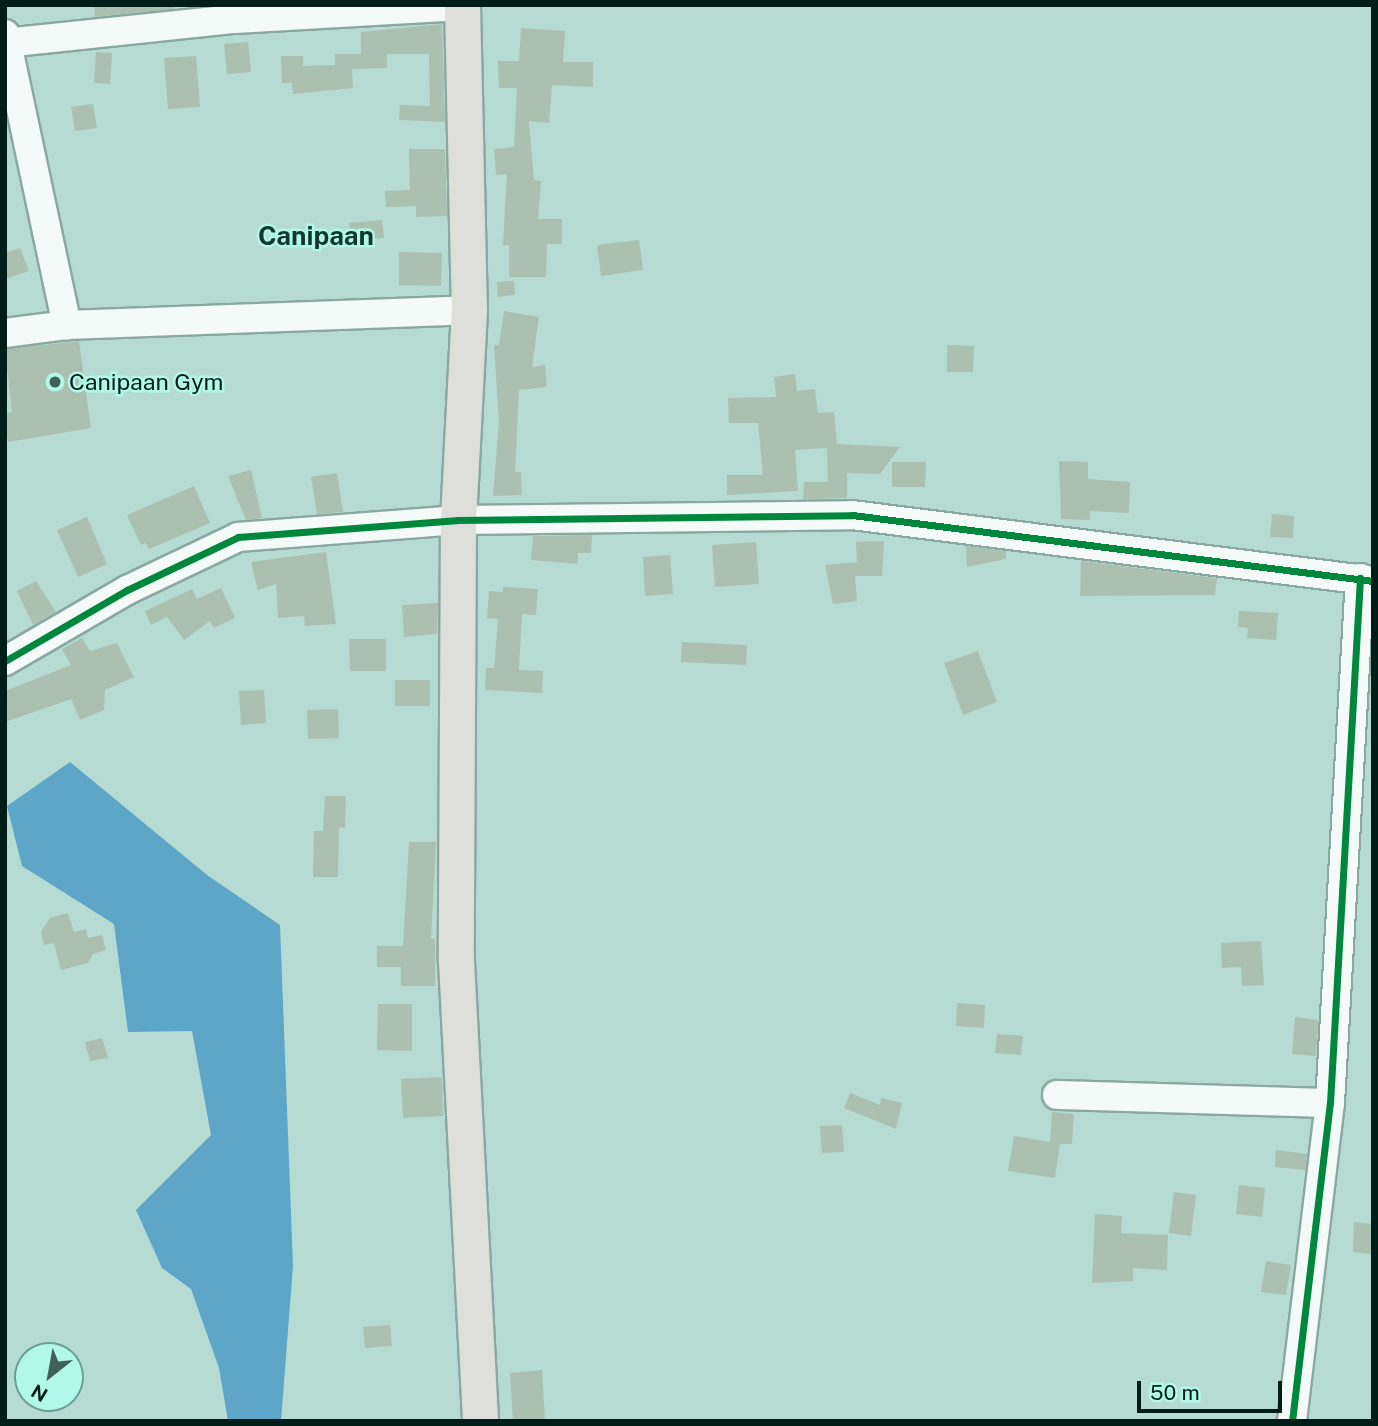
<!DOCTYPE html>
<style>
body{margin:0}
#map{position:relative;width:1378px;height:1426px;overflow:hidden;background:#b5dbd3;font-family:"Public Sans",sans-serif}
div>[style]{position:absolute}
.water>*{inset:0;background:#5ea6c8}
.building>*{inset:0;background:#acc0b1}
.roads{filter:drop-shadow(2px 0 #8aa8a2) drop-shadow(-2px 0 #8aa8a2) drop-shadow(0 2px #8aa8a2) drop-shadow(0 -2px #8aa8a2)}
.minor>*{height:28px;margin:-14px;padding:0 14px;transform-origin:14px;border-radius:14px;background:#f4faf8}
.major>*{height:35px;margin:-17.5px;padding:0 17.5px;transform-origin:17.5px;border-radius:17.5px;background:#dedfda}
.cycleway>*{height:7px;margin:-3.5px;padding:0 3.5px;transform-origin:3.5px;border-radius:3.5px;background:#00873e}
.dots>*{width:19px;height:19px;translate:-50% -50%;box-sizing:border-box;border:4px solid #b2f8e8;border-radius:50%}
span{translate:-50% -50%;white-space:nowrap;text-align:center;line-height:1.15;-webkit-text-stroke:5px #b2f8e8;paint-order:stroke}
.poi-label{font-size:23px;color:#011d18}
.left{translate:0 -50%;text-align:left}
.quarter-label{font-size:26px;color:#123730;font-weight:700}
.frame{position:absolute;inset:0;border:7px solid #011d18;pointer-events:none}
.north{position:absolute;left:14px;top:1342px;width:70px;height:70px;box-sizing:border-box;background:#b2f8e8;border:2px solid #6ba095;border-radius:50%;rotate:211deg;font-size:19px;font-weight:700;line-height:28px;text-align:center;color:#011d18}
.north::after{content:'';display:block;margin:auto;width:24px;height:32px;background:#406059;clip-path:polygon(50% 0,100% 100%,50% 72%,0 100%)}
.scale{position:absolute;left:1137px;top:1381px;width:145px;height:32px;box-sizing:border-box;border:4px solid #011d18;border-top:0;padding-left:9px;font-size:21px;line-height:24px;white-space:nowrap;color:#011d18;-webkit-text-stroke:5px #b2f8e8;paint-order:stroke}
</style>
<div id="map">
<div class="water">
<i style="clip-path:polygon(70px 762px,207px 875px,280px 925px,293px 1266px,281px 1421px,228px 1421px,219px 1368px,191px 1289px,162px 1268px,136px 1210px,211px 1135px,192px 1031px,128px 1032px,114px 924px,22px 866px,7px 806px)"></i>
</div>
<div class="building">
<i style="clip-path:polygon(94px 5px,174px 5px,174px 9px,95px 17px)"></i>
<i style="clip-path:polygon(442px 24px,445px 122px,399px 120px,400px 105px,430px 106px,429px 54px,387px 54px,387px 68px,352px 69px,353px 88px,293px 94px,292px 83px,282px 83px,281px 56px,303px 56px,303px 66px,335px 65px,335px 54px,361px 54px,361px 32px)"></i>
<i style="clip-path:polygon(521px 28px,565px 31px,563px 62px,593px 62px,593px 87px,552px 85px,549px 123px,529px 121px,534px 180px,541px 181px,538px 219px,562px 219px,562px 244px,547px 244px,546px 277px,509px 277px,509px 245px,503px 245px,507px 174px,496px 175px,494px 149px,514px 147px,517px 88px,499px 88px,498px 61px,519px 61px)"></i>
<i style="clip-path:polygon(248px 42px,251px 72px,227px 74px,224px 44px)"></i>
<i style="clip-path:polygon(96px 52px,112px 53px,110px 84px,94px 83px)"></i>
<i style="clip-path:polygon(196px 56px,200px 107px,168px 109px,164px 58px)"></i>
<i style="clip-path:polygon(93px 104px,97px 128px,75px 131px,71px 107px)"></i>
<i style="clip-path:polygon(409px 149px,445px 149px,447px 216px,416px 217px,416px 206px,386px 207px,385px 191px,410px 190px)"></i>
<i style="clip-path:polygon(382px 220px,384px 238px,350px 241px,349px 223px)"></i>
<i style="clip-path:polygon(639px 240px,643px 270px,601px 276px,597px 245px)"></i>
<i style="clip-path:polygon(20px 248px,29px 271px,5px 279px,5px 253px)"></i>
<i style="clip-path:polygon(399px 252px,442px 253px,441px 286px,399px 285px)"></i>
<i style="clip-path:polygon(514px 281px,515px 295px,498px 297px,497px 282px)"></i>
<i style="clip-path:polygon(504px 311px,539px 317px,532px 367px,545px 365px,547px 387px,519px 390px,515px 472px,521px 472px,522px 495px,493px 496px,499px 422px,494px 345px,499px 345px)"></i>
<i style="clip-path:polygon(79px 341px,91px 428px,8px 442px,5px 414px,12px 412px,5px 349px)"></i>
<i style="clip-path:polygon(947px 345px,974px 346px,973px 372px,947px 372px)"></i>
<i style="clip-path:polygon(795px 374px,797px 391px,815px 389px,818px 413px,834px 412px,837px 444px,900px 447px,880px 474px,847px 473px,847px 498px,803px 499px,804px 482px,828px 482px,827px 448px,795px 450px,798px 491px,727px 495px,727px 475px,763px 475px,758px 423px,729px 423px,728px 398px,776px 397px,774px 377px)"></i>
<i style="clip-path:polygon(1059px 461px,1088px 462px,1088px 479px,1130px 482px,1129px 513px,1090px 511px,1090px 520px,1061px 519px)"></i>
<i style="clip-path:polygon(892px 462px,926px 462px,925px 487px,892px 487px)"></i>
<i style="clip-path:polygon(251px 470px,262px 518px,246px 520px,228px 476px)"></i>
<i style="clip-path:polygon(337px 473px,343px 512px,317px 514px,311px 477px)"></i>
<i style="clip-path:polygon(194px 486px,210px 523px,149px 549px,146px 543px,141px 545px,127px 515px)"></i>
<i style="clip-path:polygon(1272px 514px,1294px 516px,1293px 538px,1270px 537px)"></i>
<i style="clip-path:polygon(87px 517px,107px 564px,78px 577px,57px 530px)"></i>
<i style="clip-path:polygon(592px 535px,591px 553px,578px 553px,578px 564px,531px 560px,533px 536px)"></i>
<i style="clip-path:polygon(884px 541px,882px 576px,855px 576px,857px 601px,833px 604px,825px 565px,857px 562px,856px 542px)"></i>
<i style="clip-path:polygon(756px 542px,759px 584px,715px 587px,712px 545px)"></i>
<i style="clip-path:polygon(966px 546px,1006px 551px,1006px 559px,967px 567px)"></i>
<i style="clip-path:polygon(326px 552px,336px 624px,305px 626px,304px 616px,278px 618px,276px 584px,258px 590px,251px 562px)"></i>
<i style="clip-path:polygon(670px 555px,673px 594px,645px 596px,643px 557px)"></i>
<i style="clip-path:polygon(1081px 561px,1217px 578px,1215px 595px,1080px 596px)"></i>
<i style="clip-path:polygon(36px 581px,56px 612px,33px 625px,17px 591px)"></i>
<i style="clip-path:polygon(503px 587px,538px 589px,536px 615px,522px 614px,519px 670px,543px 671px,542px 693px,485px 690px,486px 668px,494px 668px,498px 619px,487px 618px,489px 591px,503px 592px)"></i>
<i style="clip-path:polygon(221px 588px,235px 618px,214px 628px,210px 621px,184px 640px,167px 617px,151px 625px,145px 611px,192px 589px,197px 599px)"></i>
<i style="clip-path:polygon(438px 603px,437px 634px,404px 637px,402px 605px)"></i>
<i style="clip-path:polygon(1239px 611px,1278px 613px,1276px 640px,1247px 638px,1248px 628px,1238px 627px)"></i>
<i style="clip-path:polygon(82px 638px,90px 651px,117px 643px,134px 677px,105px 690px,104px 710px,80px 720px,71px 699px,5px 722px,5px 691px,71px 665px,62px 649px)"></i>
<i style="clip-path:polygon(349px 639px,386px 639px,386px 671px,350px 671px)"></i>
<i style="clip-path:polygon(682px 642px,747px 645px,746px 665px,681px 662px)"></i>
<i style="clip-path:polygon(978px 651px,997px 702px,963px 715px,944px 663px)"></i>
<i style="clip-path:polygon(395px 680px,430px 680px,430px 706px,395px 706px)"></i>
<i style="clip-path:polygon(264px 690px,266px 723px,241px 725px,239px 691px)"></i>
<i style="clip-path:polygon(338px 709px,339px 738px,308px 739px,307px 710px)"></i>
<i style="clip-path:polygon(325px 796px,346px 796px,345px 828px,339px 827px,338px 877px,313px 877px,314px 831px,323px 831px)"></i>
<i style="clip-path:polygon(409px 842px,436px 842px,431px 939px,435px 939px,435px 986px,401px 986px,401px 967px,377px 967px,377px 946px,403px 946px)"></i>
<i style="clip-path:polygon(68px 913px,74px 932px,86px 929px,88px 938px,102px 935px,106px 950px,93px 954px,88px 963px,61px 970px,54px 943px,44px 945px,41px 932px,50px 918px)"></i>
<i style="clip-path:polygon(1261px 941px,1264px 985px,1242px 986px,1241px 967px,1222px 968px,1221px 943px)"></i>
<i style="clip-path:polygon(957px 1003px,985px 1005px,984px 1028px,956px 1026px)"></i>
<i style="clip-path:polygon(378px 1004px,412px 1004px,412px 1051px,377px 1050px)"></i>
<i style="clip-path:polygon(1295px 1017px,1318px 1020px,1316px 1056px,1292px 1054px)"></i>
<i style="clip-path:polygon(997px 1034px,1023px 1036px,1021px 1055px,995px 1053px)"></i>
<i style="clip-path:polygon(102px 1038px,108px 1058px,90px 1061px,85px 1042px)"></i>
<i style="clip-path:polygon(442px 1077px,443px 1116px,403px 1118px,401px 1079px)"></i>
<i style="clip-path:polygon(850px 1093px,880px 1105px,881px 1098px,902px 1103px,896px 1129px,844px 1108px)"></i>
<i style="clip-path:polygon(1052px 1112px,1074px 1114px,1072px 1144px,1060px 1144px,1055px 1178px,1008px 1171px,1014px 1136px,1050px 1142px)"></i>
<i style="clip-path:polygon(842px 1125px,844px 1152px,822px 1153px,820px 1126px)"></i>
<i style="clip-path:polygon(1276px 1150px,1307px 1154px,1305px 1170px,1275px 1167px)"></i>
<i style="clip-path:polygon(1239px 1185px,1265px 1188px,1262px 1217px,1236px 1214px)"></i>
<i style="clip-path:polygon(1174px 1192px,1196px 1195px,1191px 1236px,1169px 1233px)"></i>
<i style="clip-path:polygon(1095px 1214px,1122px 1216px,1121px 1233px,1168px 1235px,1167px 1270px,1133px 1268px,1133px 1281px,1092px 1283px)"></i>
<i style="clip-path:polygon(1354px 1222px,1373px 1224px,1373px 1254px,1353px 1252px)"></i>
<i style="clip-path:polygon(1266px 1261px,1291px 1265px,1286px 1295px,1261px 1292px)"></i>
<i style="clip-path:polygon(390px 1325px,392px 1346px,365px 1348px,363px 1327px)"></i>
<i style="clip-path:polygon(542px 1370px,545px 1421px,513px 1421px,510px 1373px)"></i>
</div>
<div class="roads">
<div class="minor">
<i style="left:5px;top:34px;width:298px;rotate:78deg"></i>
<i style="left:5px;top:43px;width:231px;rotate:-6deg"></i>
<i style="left:235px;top:19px;width:227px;rotate:-3.3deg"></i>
<i style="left:5px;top:333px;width:63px;rotate:-7.4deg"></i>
<i style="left:67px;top:325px;width:402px;rotate:-2.1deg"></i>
<i style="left:5px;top:661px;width:141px;rotate:-30.2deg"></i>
<i style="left:127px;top:590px;width:123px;rotate:-25.5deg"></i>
<i style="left:238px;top:537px;width:221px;rotate:-4.4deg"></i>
<i style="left:458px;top:520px;width:394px;rotate:-0.7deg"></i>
<i style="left:852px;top:515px;width:525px;rotate:7.22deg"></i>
<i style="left:1057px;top:1095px;width:273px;rotate:1.7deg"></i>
<i style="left:1292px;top:1421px;width:320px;rotate:-83.2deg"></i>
<i style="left:1330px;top:1103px;width:526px;rotate:-86.73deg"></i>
</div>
<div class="major">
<i style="left:462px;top:5px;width:305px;rotate:88.7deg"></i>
<i style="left:469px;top:310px;width:210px;rotate:93deg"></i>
<i style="left:458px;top:520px;width:441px;rotate:90.3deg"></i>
<i style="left:456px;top:961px;width:461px;rotate:87deg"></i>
</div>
</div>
<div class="cycleway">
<i style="left:5px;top:661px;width:141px;rotate:-30.2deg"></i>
<i style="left:127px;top:590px;width:123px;rotate:-25.5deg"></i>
<i style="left:238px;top:537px;width:221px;rotate:-4.4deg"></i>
<i style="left:458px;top:520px;width:394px;rotate:-0.7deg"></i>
<i style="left:852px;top:515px;width:525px;rotate:7.22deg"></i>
<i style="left:1292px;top:1421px;width:320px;rotate:-83.2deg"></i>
<i style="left:1330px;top:1103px;width:526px;rotate:-86.73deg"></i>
</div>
<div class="dots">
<i style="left:55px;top:382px;background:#406059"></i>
</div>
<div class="poi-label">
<span class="left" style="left:69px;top:382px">Canipaan Gym</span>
</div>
<div class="quarter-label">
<span style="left:316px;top:236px">Canipaan</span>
</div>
<div class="frame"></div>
<div class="north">N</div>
<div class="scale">50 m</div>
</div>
